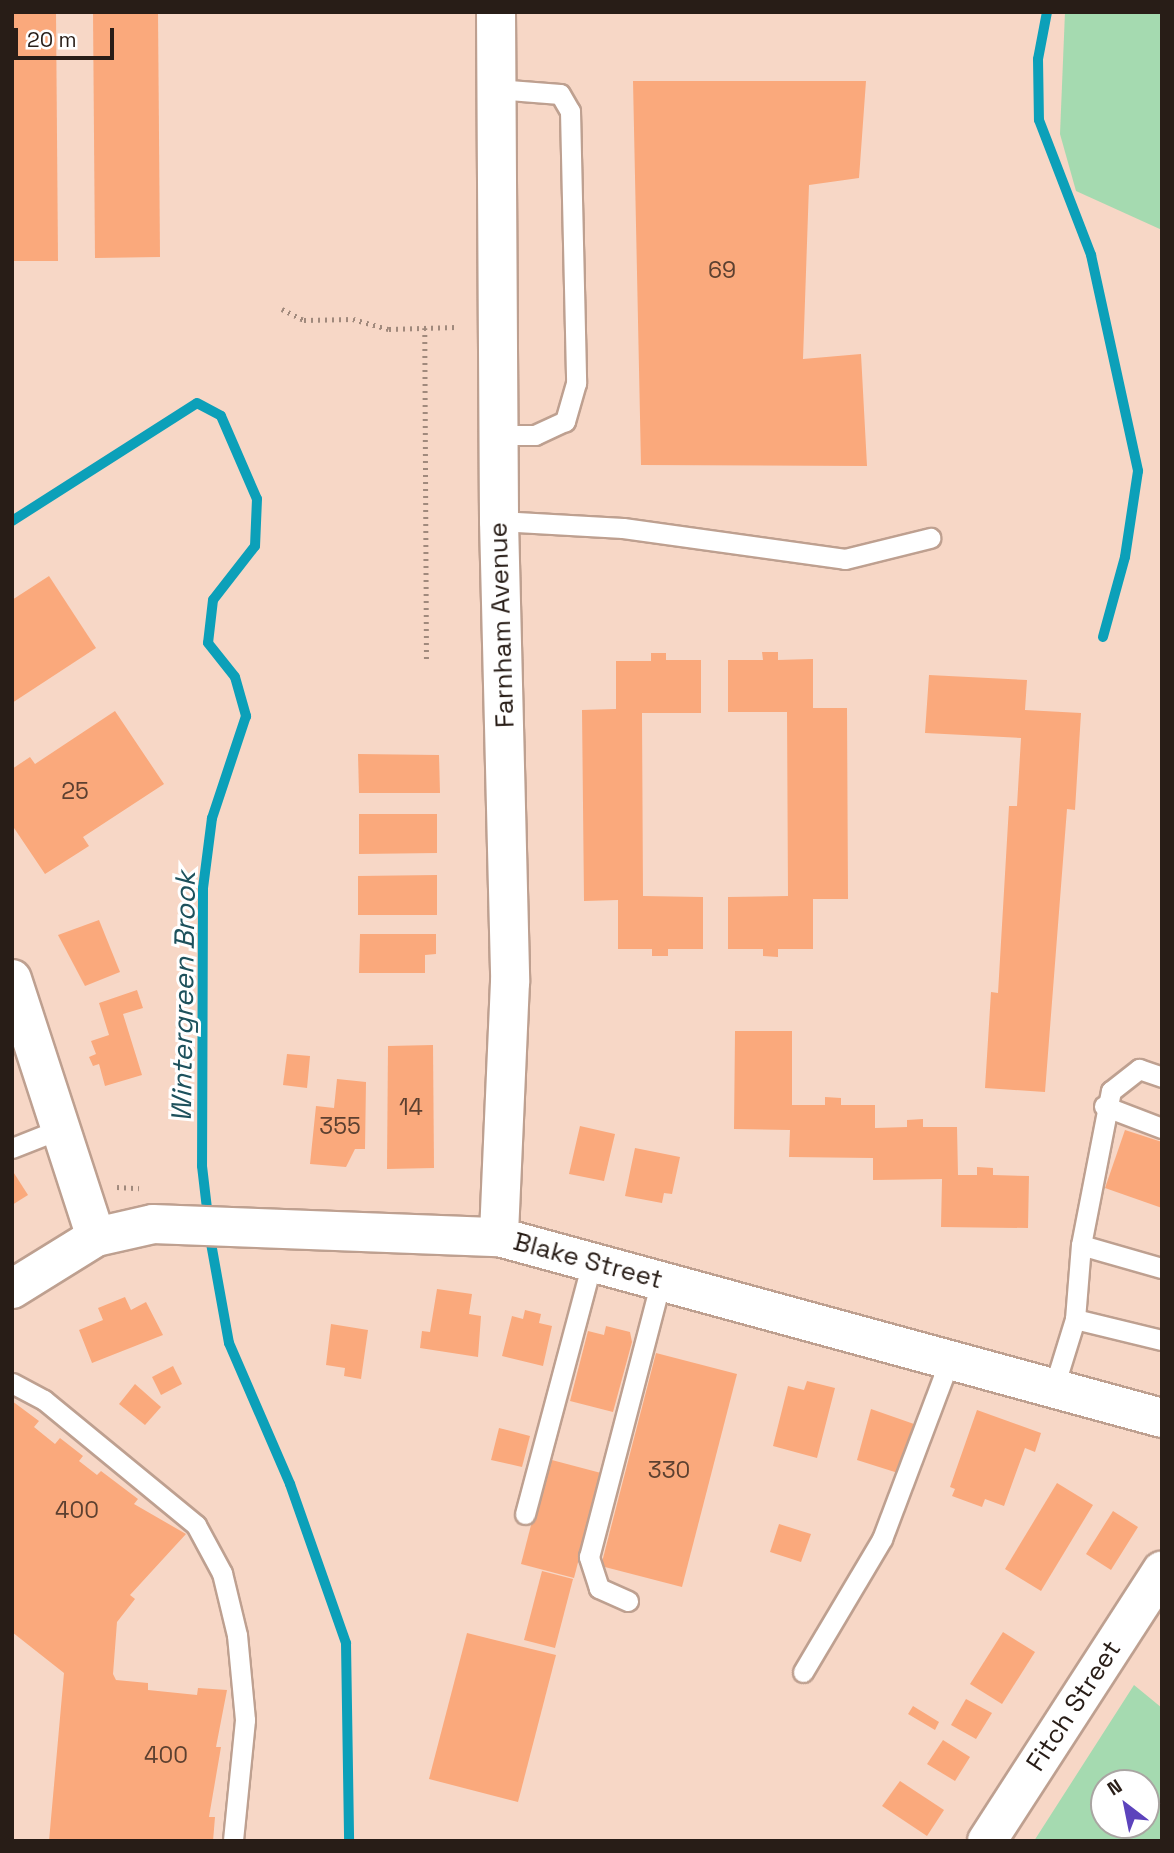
<!DOCTYPE html>
<style>
body{margin:0}
#map{position:relative;width:1174px;height:1853px;overflow:hidden;background:#f7d7c6;font-family:"Space Grotesk",sans-serif}
div>[style]{position:absolute}
.green>*{inset:0;background:#a5dab0}
.stream>*{height:10px;margin:-5px;padding:0 5px;transform-origin:5px;border-radius:5px;background:#0ca0b9}
.building>*{inset:0;background:#faa97c}
.path>*{height:4.5px;margin-top:-2.25px;transform-origin:0;background:repeating-linear-gradient(90deg,#a0897c 0 2px,transparent 0 7px)}
.roads{filter:drop-shadow(2px 0 #bea090) drop-shadow(-2px 0 #bea090) drop-shadow(0 2px #bea090) drop-shadow(0 -2px #bea090)}
.lane>*{height:19px;margin:-9.5px;padding:0 9.5px;transform-origin:9.5px;border-radius:9.5px;background:#fff}
.street>*{height:38px;margin:-19px;padding:0 19px;transform-origin:19px;border-radius:19px;background:#fff}
.secondary>*{height:38px;margin:-19px;padding:0 19px;transform-origin:19px;border-radius:19px;background:#fff}
span{translate:-50% -50%;white-space:nowrap;text-align:center;line-height:1.15;-webkit-text-stroke:6px #fff;paint-order:stroke}
.number-label{font-size:23px;color:#5c4030}
.number-label span{-webkit-text-stroke-width:0}
.street-label{font-size:26px;color:#281d17}
.water-label{font-size:28px;color:#1d515c;font-style:italic}
.frame{position:absolute;inset:0;border:14px solid #281d17;pointer-events:none}
.north{position:absolute;left:1090px;top:1769px;width:70px;height:70px;box-sizing:border-box;background:#fff;border:2px solid #a9a5a2;border-radius:50%;rotate:328deg;font-size:19px;font-weight:700;line-height:28px;text-align:center;color:#281d17}
.north::after{content:'';display:block;margin:auto;width:24px;height:32px;background:#5c43bc;clip-path:polygon(50% 0,100% 100%,50% 72%,0 100%)}
.scale{position:absolute;left:14px;top:28px;width:100px;height:32px;box-sizing:border-box;border:4px solid #281d17;border-top:0;padding-left:9px;font-size:21px;line-height:24px;white-space:nowrap;color:#281d17;-webkit-text-stroke:5px #fff;paint-order:stroke}
</style>
<div id="map">
<div class="green">
<i style="clip-path:polygon(1065px 12px,1162px 12px,1162px 230px,1076px 191px,1060px 134px)"></i>
<i style="clip-path:polygon(evenodd,1134px 1685px,1162px 1708px,1162px 1841px,1034px 1841px,1134px 1685px,1104px 1783px,1146px 1783px,1146px 1825px,1104px 1825px,1104px 1783px)"></i>
</div>
<div class="stream">
<i style="left:1047px;top:12px;width:48px;rotate:100.8deg"></i>
<i style="left:1038px;top:59px;width:61px;rotate:89.1deg"></i>
<i style="left:1039px;top:120px;width:145px;rotate:68.9deg"></i>
<i style="left:1091px;top:255px;width:221px;rotate:77.7deg"></i>
<i style="left:1138px;top:471px;width:87px;rotate:98.6deg"></i>
<i style="left:1125px;top:557px;width:83px;rotate:105.4deg"></i>
<i style="left:12px;top:521px;width:219px;rotate:-32.5deg"></i>
<i style="left:197px;top:403px;width:27px;rotate:28deg"></i>
<i style="left:221px;top:416px;width:90px;rotate:66.6deg"></i>
<i style="left:257px;top:499px;width:47px;rotate:92.4deg"></i>
<i style="left:255px;top:546px;width:68px;rotate:127.9deg"></i>
<i style="left:213px;top:600px;width:43px;rotate:96.6deg"></i>
<i style="left:208px;top:643px;width:43px;rotate:51.5deg"></i>
<i style="left:235px;top:677px;width:41px;rotate:74.2deg"></i>
<i style="left:246px;top:716px;width:108px;rotate:108.4deg"></i>
<i style="left:212px;top:818px;width:71px;rotate:97.3deg"></i>
<i style="left:203px;top:888px;width:278px;rotate:90.2deg"></i>
<i style="left:202px;top:1166px;width:51px;rotate:83.3deg"></i>
<i style="left:209px;top:1232px;width:113px;rotate:79.8deg"></i>
<i style="left:229px;top:1343px;width:154px;rotate:66.6deg"></i>
<i style="left:290px;top:1484px;width:169px;rotate:70.6deg"></i>
<i style="left:346px;top:1643px;width:198px;rotate:89.1deg"></i>
</div>
<div class="building">
<i style="clip-path:polygon(12px 12px,56px 12px,58px 261px,12px 261px)"></i>
<i style="clip-path:polygon(93px 12px,158px 12px,160px 257px,95px 258px)"></i>
<i style="clip-path:polygon(633px 81px,866px 81px,859px 178px,809px 185px,803px 359px,861px 354px,867px 466px,641px 465px)"></i>
<i style="clip-path:polygon(49px 576px,96px 648px,12px 703px,12px 600px)"></i>
<i style="clip-path:polygon(762px 652px,778px 652px,778px 660px,813px 659px,813px 708px,847px 708px,848px 899px,813px 899px,813px 949px,778px 949px,778px 957px,763px 956px,763px 949px,728px 949px,728px 897px,788px 896px,787px 712px,728px 712px,728px 660px,763px 660px)"></i>
<i style="clip-path:polygon(651px 653px,666px 653px,666px 660px,701px 660px,701px 713px,642px 713px,643px 896px,703px 897px,703px 949px,668px 949px,668px 956px,652px 956px,652px 949px,618px 949px,618px 900px,584px 901px,582px 710px,616px 709px,616px 661px,651px 661px)"></i>
<i style="clip-path:polygon(929px 675px,1027px 680px,1025px 710px,1081px 713px,1075px 810px,1067px 809px,1045px 1092px,985px 1088px,991px 992px,998px 993px,1009px 806px,1017px 806px,1021px 738px,925px 733px)"></i>
<i style="clip-path:polygon(115px 711px,164px 784px,83px 837px,89px 846px,45px 874px,12px 825px,12px 769px,30px 757px,35px 764px)"></i>
<i style="clip-path:polygon(358px 754px,439px 755px,440px 793px,359px 793px)"></i>
<i style="clip-path:polygon(359px 814px,437px 814px,437px 853px,359px 854px)"></i>
<i style="clip-path:polygon(437px 875px,437px 915px,358px 915px,358px 876px)"></i>
<i style="clip-path:polygon(99px 920px,120px 972px,85px 986px,58px 935px)"></i>
<i style="clip-path:polygon(360px 934px,436px 934px,436px 954px,425px 955px,425px 973px,359px 973px)"></i>
<i style="clip-path:polygon(137px 990px,143px 1008px,123px 1014px,142px 1075px,105px 1086px,99px 1064px,93px 1066px,89px 1057px,96px 1054px,91px 1041px,109px 1035px,99px 1003px)"></i>
<i style="clip-path:polygon(735px 1031px,792px 1031px,792px 1105px,825px 1105px,825px 1097px,841px 1098px,841px 1105px,875px 1105px,875px 1128px,907px 1127px,907px 1120px,923px 1119px,923px 1127px,957px 1127px,958px 1175px,977px 1175px,977px 1167px,993px 1168px,993px 1175px,1029px 1176px,1028px 1228px,941px 1227px,942px 1179px,873px 1180px,873px 1158px,789px 1157px,790px 1130px,734px 1129px)"></i>
<i style="clip-path:polygon(433px 1045px,434px 1168px,387px 1169px,388px 1046px)"></i>
<i style="clip-path:polygon(287px 1054px,310px 1056px,307px 1088px,283px 1085px)"></i>
<i style="clip-path:polygon(337px 1079px,366px 1082px,365px 1149px,355px 1149px,346px 1167px,310px 1164px,316px 1106px,334px 1108px)"></i>
<i style="clip-path:polygon(580px 1126px,615px 1134px,604px 1181px,569px 1174px)"></i>
<i style="clip-path:polygon(1125px 1130px,1162px 1142px,1162px 1208px,1105px 1188px)"></i>
<i style="clip-path:polygon(635px 1148px,680px 1157px,672px 1194px,664px 1193px,662px 1203px,625px 1196px)"></i>
<i style="clip-path:polygon(12px 1170px,28px 1195px,12px 1205px)"></i>
<i style="clip-path:polygon(437px 1289px,472px 1294px,469px 1314px,481px 1316px,478px 1357px,420px 1348px,422px 1331px,430px 1332px)"></i>
<i style="clip-path:polygon(125px 1297px,131px 1310px,146px 1302px,163px 1335px,92px 1363px,79px 1330px,103px 1320px,98px 1308px)"></i>
<i style="clip-path:polygon(525px 1310px,541px 1314px,539px 1323px,552px 1326px,543px 1366px,502px 1356px,512px 1316px,523px 1319px)"></i>
<i style="clip-path:polygon(331px 1324px,368px 1330px,361px 1379px,344px 1376px,345px 1368px,326px 1365px)"></i>
<i style="clip-path:polygon(606px 1326px,630px 1332px,632px 1342px,613px 1412px,570px 1401px,588px 1331px,604px 1335px)"></i>
<i style="clip-path:polygon(656px 1353px,737px 1374px,682px 1587px,601px 1566px)"></i>
<i style="clip-path:polygon(173px 1366px,182px 1384px,161px 1395px,152px 1377px)"></i>
<i style="clip-path:polygon(807px 1381px,835px 1388px,817px 1458px,773px 1446px,788px 1386px,804px 1390px)"></i>
<i style="clip-path:polygon(135px 1384px,161px 1407px,145px 1425px,119px 1404px)"></i>
<i style="clip-path:polygon(12px 1401px,39px 1421px,34px 1427px,55px 1444px,60px 1438px,83px 1456px,79px 1461px,97px 1475px,101px 1471px,138px 1499px,134px 1504px,186px 1534px,130px 1595px,135px 1599px,117px 1622px,113px 1674px,116px 1680px,148px 1683px,148px 1690px,197px 1695px,198px 1688px,227px 1690px,216px 1747px,221px 1747px,209px 1817px,215px 1817px,213px 1841px,49px 1841px,64px 1673px,12px 1632px)"></i>
<i style="clip-path:polygon(871px 1409px,914px 1424px,898px 1473px,857px 1460px)"></i>
<i style="clip-path:polygon(977px 1410px,1041px 1433px,1035px 1452px,1025px 1448px,1004px 1506px,985px 1499px,982px 1507px,952px 1496px,955px 1489px,950px 1487px)"></i>
<i style="clip-path:polygon(499px 1428px,530px 1436px,522px 1467px,491px 1460px)"></i>
<i style="clip-path:polygon(548px 1459px,601px 1473px,574px 1578px,521px 1564px)"></i>
<i style="clip-path:polygon(1057px 1483px,1093px 1505px,1041px 1591px,1005px 1569px)"></i>
<i style="clip-path:polygon(1113px 1511px,1138px 1527px,1111px 1570px,1086px 1554px)"></i>
<i style="clip-path:polygon(779px 1524px,811px 1534px,801px 1562px,770px 1552px)"></i>
<i style="clip-path:polygon(542px 1571px,573px 1579px,555px 1648px,524px 1640px)"></i>
<i style="clip-path:polygon(1003px 1632px,1035px 1652px,1002px 1704px,970px 1684px)"></i>
<i style="clip-path:polygon(467px 1633px,556px 1655px,518px 1802px,429px 1779px)"></i>
<i style="clip-path:polygon(966px 1699px,992px 1713px,976px 1739px,951px 1725px)"></i>
<i style="clip-path:polygon(913px 1706px,939px 1722px,935px 1730px,908px 1714px)"></i>
<i style="clip-path:polygon(943px 1740px,970px 1757px,955px 1781px,927px 1764px)"></i>
<i style="clip-path:polygon(900px 1781px,944px 1810px,927px 1836px,882px 1806px)"></i>
</div>
<div class="path">
<i style="left:282px;top:309px;width:25px;rotate:27deg"></i>
<i style="left:304px;top:320px;width:49px;rotate:-1.2deg"></i>
<i style="left:353px;top:319px;width:37px;rotate:16deg"></i>
<i style="left:389px;top:329px;width:67px;rotate:-1.7deg"></i>
<i style="left:425px;top:328px;width:334px;rotate:89.7deg"></i>
<i style="left:117px;top:1187px;width:22px;rotate:3deg"></i>
</div>
<div class="roads">
<div class="lane">
<i style="left:496px;top:89px;width:64px;rotate:4.5deg"></i>
<i style="left:560px;top:94px;width:20px;rotate:60deg"></i>
<i style="left:570px;top:111px;width:272px;rotate:88.7deg"></i>
<i style="left:576px;top:383px;width:40px;rotate:106deg"></i>
<i style="left:565px;top:421px;width:33px;rotate:155deg"></i>
<i style="left:535px;top:435px;width:37px;rotate:180deg"></i>
<i style="left:499px;top:521px;width:124px;rotate:3.2deg"></i>
<i style="left:623px;top:528px;width:224px;rotate:7.9deg"></i>
<i style="left:845px;top:559px;width:88px;rotate:-13.9deg"></i>
<i style="left:1104px;top:1106px;width:62px;rotate:20.8deg"></i>
<i style="left:12px;top:1148px;width:52px;rotate:-21.6deg"></i>
<i style="left:1081px;top:1245px;width:157px;rotate:-79deg"></i>
<i style="left:1111px;top:1091px;width:36px;rotate:-38deg"></i>
<i style="left:1139px;top:1069px;width:24px;rotate:19deg"></i>
<i style="left:1075px;top:1319px;width:89px;rotate:13.6deg"></i>
<i style="left:12px;top:1383px;width:36px;rotate:28deg"></i>
<i style="left:44px;top:1400px;width:197px;rotate:39.4deg"></i>
<i style="left:196px;top:1525px;width:55px;rotate:61.6deg"></i>
<i style="left:222px;top:1573px;width:64px;rotate:76.4deg"></i>
<i style="left:237px;top:1635px;width:85px;rotate:84.6deg"></i>
<i style="left:245px;top:1720px;width:122px;rotate:95.7deg"></i>
<i style="left:1054px;top:1387px;width:71px;rotate:-72.8deg"></i>
<i style="left:1075px;top:1319px;width:74px;rotate:-85.4deg"></i>
<i style="left:1081px;top:1245px;width:84px;rotate:15.9deg"></i>
<i style="left:525px;top:1514px;width:261px;rotate:-75.1deg"></i>
<i style="left:628px;top:1601px;width:32px;rotate:-156deg"></i>
<i style="left:599px;top:1588px;width:33px;rotate:-108deg"></i>
<i style="left:589px;top:1557px;width:285px;rotate:-75.4deg"></i>
<i style="left:803px;top:1672px;width:155px;rotate:-59.3deg"></i>
<i style="left:882px;top:1539px;width:192px;rotate:-69.3deg"></i>
</div>
<div class="street">
<i style="left:12px;top:979px;width:271px;rotate:72deg"></i>
</div>
<div class="secondary">
<i style="left:496px;top:12px;width:509px;rotate:89.66deg"></i>
<i style="left:499px;top:521px;width:461px;rotate:88.6deg"></i>
<i style="left:510px;top:982px;width:255px;rotate:92.5deg"></i>
<i style="left:12px;top:1289px;width:99px;rotate:-31.8deg"></i>
<i style="left:96px;top:1237px;width:58px;rotate:-12.8deg"></i>
<i style="left:153px;top:1224px;width:346px;rotate:2.2deg"></i>
<i style="left:499px;top:1237px;width:687px;rotate:15.27deg"></i>
<i style="left:987px;top:1841px;width:322px;rotate:-57.1deg"></i>
</div>
</div>
<div class="number-label">
<span style="left:722px;top:270px">69</span>
<span style="left:75px;top:791px">25</span>
<span style="left:411px;top:1107px">14</span>
<span style="left:340px;top:1126px">355</span>
<span style="left:669px;top:1470px">330</span>
<span style="left:77px;top:1510px">400</span>
<span style="left:166px;top:1755px">400</span>
</div>
<div class="street-label">
<span style="left:502px;top:625px;rotate:-92deg">Farnham Avenue</span>
<span style="left:588px;top:1261px;rotate:15deg">Blake Street</span>
<span style="left:1074px;top:1706px;rotate:-57deg">Fitch Street</span>
</div>
<div class="water-label">
<span style="left:183px;top:997px;rotate:-89deg">Wintergreen Brook</span>
</div>
<div class="frame"></div>
<div class="north">N</div>
<div class="scale">20 m</div>
</div>
